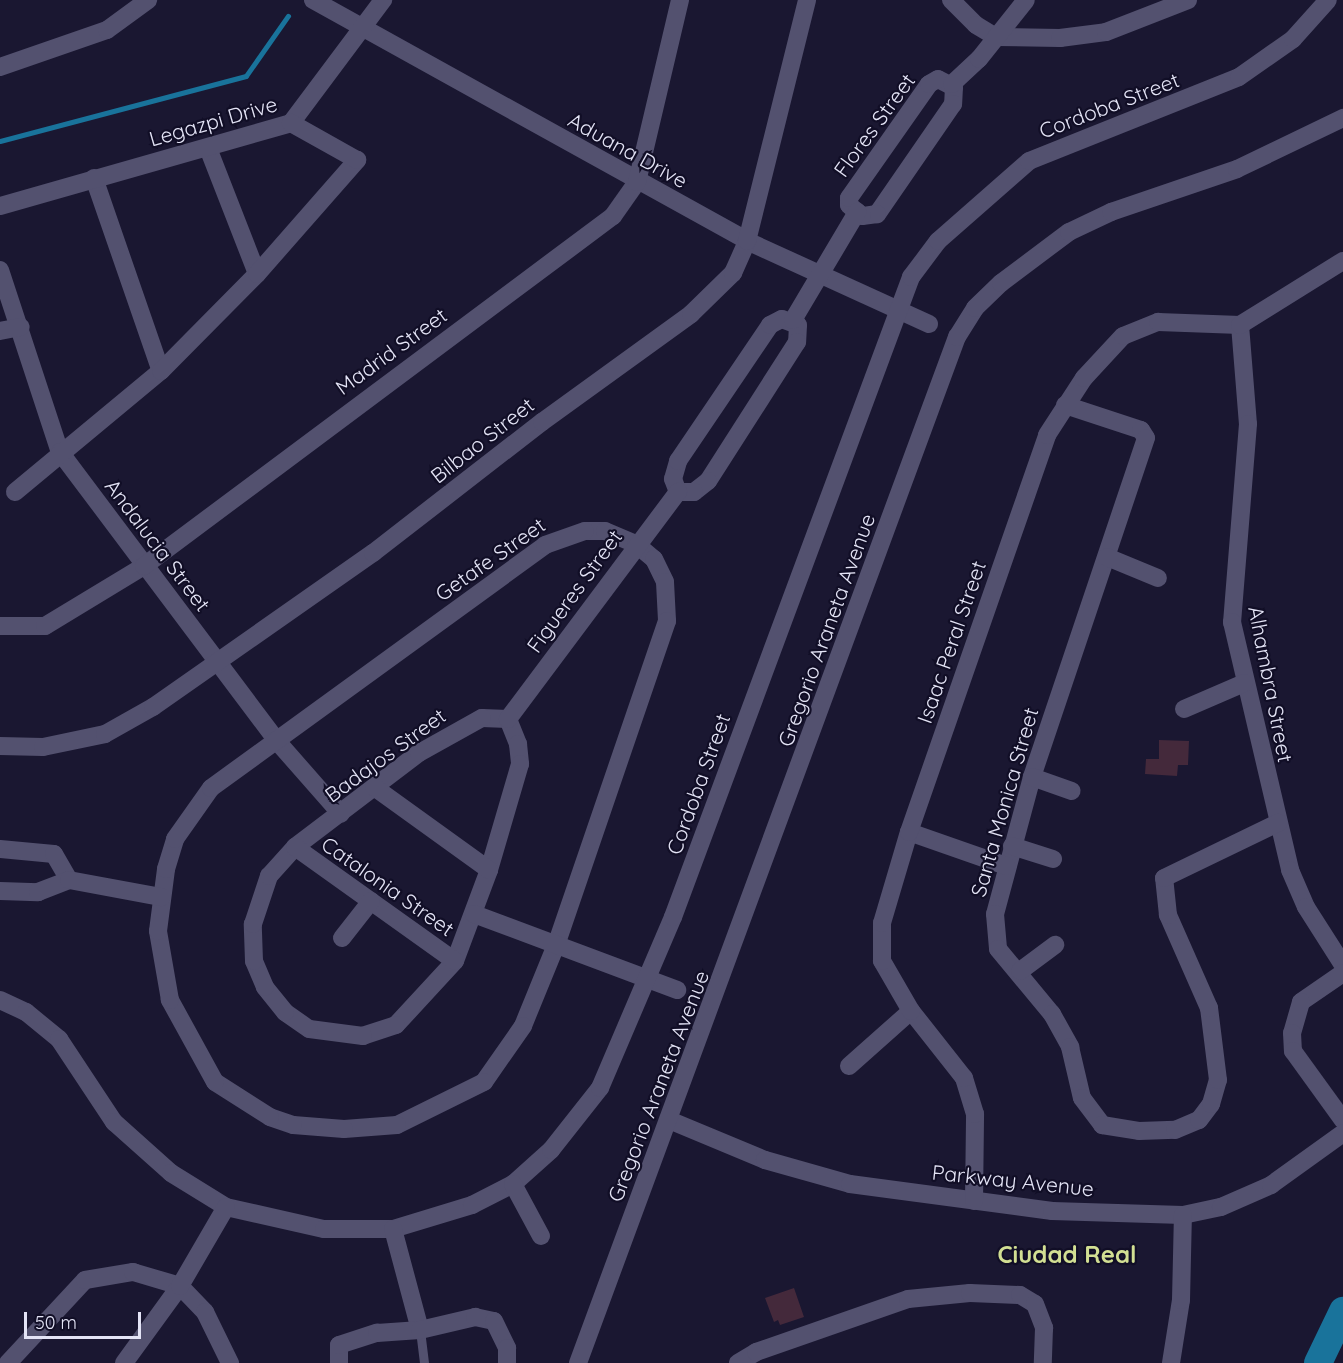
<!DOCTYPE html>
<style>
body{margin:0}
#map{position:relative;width:1343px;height:1363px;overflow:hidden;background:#1a1731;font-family:Quicksand,sans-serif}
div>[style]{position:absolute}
.stream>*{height:4.5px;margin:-2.25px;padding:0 2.25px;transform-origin:2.25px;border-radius:2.25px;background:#19739b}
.river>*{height:28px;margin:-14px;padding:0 14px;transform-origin:14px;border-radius:14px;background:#19739b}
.building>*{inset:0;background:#44293b}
.lane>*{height:9px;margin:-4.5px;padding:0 4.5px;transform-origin:4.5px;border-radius:4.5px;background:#53516f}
.street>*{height:18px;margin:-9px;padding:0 9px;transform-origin:9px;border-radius:9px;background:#53516f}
span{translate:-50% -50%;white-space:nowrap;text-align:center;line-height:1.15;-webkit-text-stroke:4.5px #110e26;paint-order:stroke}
.street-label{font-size:21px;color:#e4e4f6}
.quarter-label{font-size:24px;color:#d2df93;font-weight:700}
.scale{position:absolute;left:24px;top:1312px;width:117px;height:27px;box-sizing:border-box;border:3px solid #e4e4f6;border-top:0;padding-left:8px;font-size:18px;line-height:21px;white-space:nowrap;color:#e4e4f6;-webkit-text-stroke:4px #110e26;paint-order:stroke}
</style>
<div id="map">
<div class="stream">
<i style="left:0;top:141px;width:254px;rotate:-14.8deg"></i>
<i style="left:246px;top:76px;width:73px;rotate:-55deg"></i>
</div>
<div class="river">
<i style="left:1318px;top:1363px;width:58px;rotate:-64.3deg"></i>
</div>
<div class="building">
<i style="clip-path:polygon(1159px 740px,1189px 741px,1188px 765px,1178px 765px,1177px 776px,1145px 774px,1146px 759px,1159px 759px)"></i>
<i style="clip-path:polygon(794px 1288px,804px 1317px,780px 1325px,778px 1320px,774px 1322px,765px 1298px)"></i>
</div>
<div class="lane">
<i style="left:420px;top:1330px;width:33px;rotate:83deg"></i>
</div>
<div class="street">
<i style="left:313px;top:0;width:496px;rotate:29deg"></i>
<i style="left:747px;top:241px;width:200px;rotate:24.5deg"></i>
<i style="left:951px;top:0;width:35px;rotate:45deg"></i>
<i style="left:976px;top:25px;width:23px;rotate:31deg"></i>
<i style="left:996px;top:37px;width:64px;rotate:0.9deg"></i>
<i style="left:1060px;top:38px;width:46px;rotate:-7.4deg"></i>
<i style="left:1106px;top:32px;width:88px;rotate:-21.3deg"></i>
<i style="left:0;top:67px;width:113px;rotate:-19.1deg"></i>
<i style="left:107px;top:30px;width:51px;rotate:-36.2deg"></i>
<i style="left:938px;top:79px;width:18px;rotate:27deg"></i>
<i style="left:954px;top:87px;width:17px;rotate:93deg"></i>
<i style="left:953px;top:104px;width:134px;rotate:124.6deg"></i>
<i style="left:877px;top:214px;width:15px;rotate:172deg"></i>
<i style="left:862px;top:216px;width:17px;rotate:-140deg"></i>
<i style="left:849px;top:205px;width:7px;rotate:-90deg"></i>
<i style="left:849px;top:198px;width:139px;rotate:-54.9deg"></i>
<i style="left:929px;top:84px;width:10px;rotate:-29deg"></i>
<i style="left:952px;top:84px;width:37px;rotate:-43deg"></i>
<i style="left:979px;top:59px;width:75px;rotate:-51.5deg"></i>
<i style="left:208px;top:148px;width:135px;rotate:68.7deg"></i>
<i style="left:94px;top:178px;width:204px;rotate:70.9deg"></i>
<i style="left:0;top:206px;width:303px;rotate:-15.9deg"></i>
<i style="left:291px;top:123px;width:154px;rotate:-53.2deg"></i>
<i style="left:0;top:270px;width:192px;rotate:71.8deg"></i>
<i style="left:60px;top:452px;width:360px;rotate:53.1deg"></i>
<i style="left:276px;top:740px;width:98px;rotate:48.7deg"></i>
<i style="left:782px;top:319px;width:17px;rotate:21deg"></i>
<i style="left:798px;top:325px;width:17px;rotate:93deg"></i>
<i style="left:797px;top:342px;width:165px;rotate:122.6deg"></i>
<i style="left:708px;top:481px;width:18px;rotate:142deg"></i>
<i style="left:694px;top:492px;width:16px;rotate:180deg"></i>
<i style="left:678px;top:492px;width:14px;rotate:-111deg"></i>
<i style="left:673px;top:479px;width:19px;rotate:-74deg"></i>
<i style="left:678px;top:461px;width:164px;rotate:-55.9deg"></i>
<i style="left:770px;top:325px;width:13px;rotate:-27deg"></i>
<i style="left:793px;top:320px;width:126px;rotate:-59.3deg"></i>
<i style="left:1240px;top:325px;width:99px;rotate:85.4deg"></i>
<i style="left:1248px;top:424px;width:199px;rotate:94.6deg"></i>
<i style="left:1232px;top:622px;width:255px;rotate:76.8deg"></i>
<i style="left:1290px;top:870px;width:40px;rotate:66.6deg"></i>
<i style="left:1306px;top:907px;width:69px;rotate:57.5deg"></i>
<i style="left:0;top:331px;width:21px;rotate:-11deg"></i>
<i style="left:1065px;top:405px;width:80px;rotate:18.2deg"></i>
<i style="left:1141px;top:430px;width:9px;rotate:58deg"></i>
<i style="left:1146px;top:438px;width:358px;rotate:108.6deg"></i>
<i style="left:1032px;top:777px;width:142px;rotate:105.1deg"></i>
<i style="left:995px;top:914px;width:35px;rotate:85deg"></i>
<i style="left:998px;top:949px;width:85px;rotate:50.3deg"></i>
<i style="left:1052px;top:1014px;width:38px;rotate:61deg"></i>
<i style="left:1070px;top:1047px;width:52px;rotate:76.8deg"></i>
<i style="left:1082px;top:1098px;width:34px;rotate:53deg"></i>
<i style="left:1102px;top:1125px;width:37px;rotate:9deg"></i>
<i style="left:1139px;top:1131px;width:36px;rotate:-2deg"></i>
<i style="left:1175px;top:1130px;width:26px;rotate:-23deg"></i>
<i style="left:1199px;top:1120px;width:20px;rotate:-53deg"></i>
<i style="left:1211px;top:1104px;width:25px;rotate:-74deg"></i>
<i style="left:1218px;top:1080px;width:73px;rotate:-97.1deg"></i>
<i style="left:1209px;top:1008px;width:102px;rotate:-113.8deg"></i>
<i style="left:1168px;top:915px;width:37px;rotate:-96deg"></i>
<i style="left:1164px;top:878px;width:127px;rotate:-25.8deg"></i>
<i style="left:15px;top:492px;width:190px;rotate:-39.7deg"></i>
<i style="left:161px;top:371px;width:136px;rotate:-45.3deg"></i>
<i style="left:257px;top:274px;width:152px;rotate:-48.7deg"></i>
<i style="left:357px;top:160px;width:76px;rotate:-150.7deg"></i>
<i style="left:585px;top:531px;width:20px"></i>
<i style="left:605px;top:531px;width:34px;rotate:23deg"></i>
<i style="left:636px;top:544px;width:23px;rotate:40deg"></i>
<i style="left:654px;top:559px;width:25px;rotate:64deg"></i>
<i style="left:665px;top:582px;width:39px;rotate:87deg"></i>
<i style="left:667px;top:621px;width:342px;rotate:108.9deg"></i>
<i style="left:556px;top:945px;width:87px;rotate:112.2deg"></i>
<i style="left:523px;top:1026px;width:68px;rotate:124.9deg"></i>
<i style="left:484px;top:1082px;width:97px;rotate:153.7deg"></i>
<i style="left:397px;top:1125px;width:53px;rotate:175.7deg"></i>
<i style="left:344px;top:1129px;width:51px;rotate:-175.5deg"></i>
<i style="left:293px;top:1125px;width:24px;rotate:-161deg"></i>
<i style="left:270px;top:1117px;width:65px;rotate:-147.5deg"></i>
<i style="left:215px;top:1082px;width:94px;rotate:-118.8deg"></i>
<i style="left:170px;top:1000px;width:70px;rotate:-99.9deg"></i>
<i style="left:158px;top:931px;width:63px;rotate:-82.6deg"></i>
<i style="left:166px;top:869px;width:31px;rotate:-73deg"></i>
<i style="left:175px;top:839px;width:62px;rotate:-54.8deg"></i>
<i style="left:211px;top:788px;width:413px;rotate:-36deg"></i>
<i style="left:545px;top:545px;width:42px;rotate:-19.3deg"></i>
<i style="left:1107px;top:557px;width:55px;rotate:22.4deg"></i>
<i style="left:0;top:626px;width:45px"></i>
<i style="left:45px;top:626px;width:116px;rotate:-31.2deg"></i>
<i style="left:144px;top:566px;width:585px;rotate:-36.73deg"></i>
<i style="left:613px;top:216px;width:42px;rotate:-54.8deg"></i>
<i style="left:637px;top:182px;width:187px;rotate:-76.7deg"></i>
<i style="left:1184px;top:709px;width:65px;rotate:-23.4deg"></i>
<i style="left:482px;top:718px;width:26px;rotate:2deg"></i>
<i style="left:508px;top:719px;width:27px;rotate:68deg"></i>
<i style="left:518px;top:744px;width:20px;rotate:84deg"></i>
<i style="left:520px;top:764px;width:110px;rotate:106.3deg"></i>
<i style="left:489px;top:870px;width:97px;rotate:110.5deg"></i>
<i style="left:455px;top:961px;width:87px;rotate:132.7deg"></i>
<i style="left:396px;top:1025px;width:35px;rotate:162deg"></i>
<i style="left:363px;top:1036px;width:54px;rotate:-172.6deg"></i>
<i style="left:309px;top:1029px;width:29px;rotate:-145deg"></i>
<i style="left:285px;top:1012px;width:32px;rotate:-129deg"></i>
<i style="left:265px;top:987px;width:28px;rotate:-113deg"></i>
<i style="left:254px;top:961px;width:37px;rotate:-92deg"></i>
<i style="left:253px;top:924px;width:51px;rotate:-71.6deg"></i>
<i style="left:269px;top:876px;width:39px;rotate:-48deg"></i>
<i style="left:295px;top:847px;width:156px;rotate:-37.2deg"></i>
<i style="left:419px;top:753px;width:72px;rotate:-29.1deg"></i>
<i style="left:508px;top:719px;width:284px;rotate:-53.2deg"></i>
<i style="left:0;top:746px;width:43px;rotate:1.3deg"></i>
<i style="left:43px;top:747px;width:63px;rotate:-11.8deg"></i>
<i style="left:105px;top:734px;width:55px;rotate:-29.4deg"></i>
<i style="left:153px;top:707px;width:269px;rotate:-35deg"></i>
<i style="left:373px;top:553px;width:214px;rotate:-37.8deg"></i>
<i style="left:542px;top:422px;width:184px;rotate:-35.9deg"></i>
<i style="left:691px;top:314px;width:59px;rotate:-44.3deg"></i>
<i style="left:733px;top:273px;width:35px;rotate:-66deg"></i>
<i style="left:747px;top:241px;width:248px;rotate:-76deg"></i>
<i style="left:1032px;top:777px;width:42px;rotate:19.3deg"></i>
<i style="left:374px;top:787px;width:142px;rotate:35.8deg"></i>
<i style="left:909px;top:832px;width:103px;rotate:19.3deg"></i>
<i style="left:1012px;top:846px;width:43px;rotate:17.6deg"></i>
<i style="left:295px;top:847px;width:196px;rotate:35.5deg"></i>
<i style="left:0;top:849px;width:54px;rotate:5.3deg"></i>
<i style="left:54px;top:854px;width:30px;rotate:60deg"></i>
<i style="left:0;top:891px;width:38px;rotate:2deg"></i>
<i style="left:38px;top:892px;width:33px;rotate:-21deg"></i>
<i style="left:69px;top:880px;width:94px;rotate:10.5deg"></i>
<i style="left:474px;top:914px;width:217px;rotate:20.5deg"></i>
<i style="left:342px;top:938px;width:47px;rotate:-51.9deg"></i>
<i style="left:1020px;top:971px;width:44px;rotate:-36.6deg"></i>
<i style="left:1343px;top:973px;width:51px;rotate:145.4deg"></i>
<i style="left:1301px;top:1002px;width:32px;rotate:106deg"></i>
<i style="left:1292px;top:1033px;width:18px;rotate:87deg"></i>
<i style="left:1293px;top:1051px;width:85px;rotate:54.1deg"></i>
<i style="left:0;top:1000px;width:29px;rotate:25deg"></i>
<i style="left:26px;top:1012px;width:43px;rotate:39.3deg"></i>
<i style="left:59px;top:1039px;width:100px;rotate:56.5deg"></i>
<i style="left:114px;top:1122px;width:76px;rotate:41.8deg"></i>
<i style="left:171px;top:1173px;width:65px;rotate:31.7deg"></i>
<i style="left:226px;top:1207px;width:100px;rotate:12.7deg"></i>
<i style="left:324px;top:1229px;width:69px"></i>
<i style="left:393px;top:1229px;width:83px;rotate:-16.9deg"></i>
<i style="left:472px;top:1205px;width:46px;rotate:-27.1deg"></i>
<i style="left:513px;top:1184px;width:51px;rotate:-41.8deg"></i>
<i style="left:551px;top:1150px;width:79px;rotate:-51.7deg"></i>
<i style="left:600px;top:1088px;width:186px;rotate:-66.9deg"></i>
<i style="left:673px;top:917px;width:683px;rotate:-69.6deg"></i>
<i style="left:911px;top:277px;width:45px;rotate:-53.1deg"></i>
<i style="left:938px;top:241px;width:121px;rotate:-41.3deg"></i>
<i style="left:1029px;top:161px;width:226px;rotate:-21.8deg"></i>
<i style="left:1239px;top:77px;width:66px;rotate:-35.1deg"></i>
<i style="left:1293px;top:39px;width:52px;rotate:-48.1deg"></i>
<i style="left:849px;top:1066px;width:83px;rotate:-41.6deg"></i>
<i style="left:669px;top:1120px;width:104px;rotate:22.6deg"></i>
<i style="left:765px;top:1160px;width:88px;rotate:15.8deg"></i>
<i style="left:850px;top:1184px;width:204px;rotate:7.6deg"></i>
<i style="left:1052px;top:1211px;width:131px;rotate:1.7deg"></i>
<i style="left:1183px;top:1215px;width:39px;rotate:-12deg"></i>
<i style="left:1221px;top:1207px;width:55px;rotate:-23.7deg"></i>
<i style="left:1271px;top:1185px;width:89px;rotate:-35.8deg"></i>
<i style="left:513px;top:1184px;width:59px;rotate:61.7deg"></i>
<i style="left:974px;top:1201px;width:87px;rotate:-89.3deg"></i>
<i style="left:975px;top:1114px;width:38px;rotate:-107deg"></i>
<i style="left:964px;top:1078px;width:85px;rotate:-128.3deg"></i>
<i style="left:911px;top:1011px;width:58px;rotate:-120.1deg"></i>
<i style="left:882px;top:961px;width:38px;rotate:-90deg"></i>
<i style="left:882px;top:923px;width:95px;rotate:-73.5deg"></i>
<i style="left:909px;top:832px;width:420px;rotate:-70.8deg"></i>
<i style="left:1047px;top:435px;width:68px;rotate:-57deg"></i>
<i style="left:1084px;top:378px;width:57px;rotate:-47.1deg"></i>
<i style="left:1123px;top:336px;width:38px;rotate:-22deg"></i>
<i style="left:1158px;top:322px;width:82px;rotate:2.1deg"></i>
<i style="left:1240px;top:325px;width:121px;rotate:-31.9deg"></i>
<i style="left:393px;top:1229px;width:105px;rotate:75deg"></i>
<i style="left:8px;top:1363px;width:113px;rotate:-47.1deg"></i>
<i style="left:85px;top:1280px;width:49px;rotate:-9.5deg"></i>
<i style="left:133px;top:1272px;width:49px;rotate:16.6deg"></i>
<i style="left:180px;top:1286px;width:36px;rotate:46deg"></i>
<i style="left:205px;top:1312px;width:57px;rotate:63.9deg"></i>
<i style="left:124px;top:1363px;width:95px;rotate:-54deg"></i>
<i style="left:180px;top:1286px;width:91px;rotate:-59.8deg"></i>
<i style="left:339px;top:1363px;width:18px;rotate:-90deg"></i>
<i style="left:339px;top:1345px;width:40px;rotate:-18deg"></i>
<i style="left:377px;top:1333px;width:43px;rotate:-4deg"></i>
<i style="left:420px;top:1330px;width:57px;rotate:-13.3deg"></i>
<i style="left:475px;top:1317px;width:19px;rotate:12deg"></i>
<i style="left:494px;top:1321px;width:30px;rotate:64deg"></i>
<i style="left:507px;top:1348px;width:15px;rotate:90deg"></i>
<i style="left:578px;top:1363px;width:1094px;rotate:-69.73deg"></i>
<i style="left:957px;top:337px;width:34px;rotate:-58deg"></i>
<i style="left:975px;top:308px;width:36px;rotate:-44deg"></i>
<i style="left:1001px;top:283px;width:85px;rotate:-36.9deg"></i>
<i style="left:1069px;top:232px;width:47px;rotate:-25.5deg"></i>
<i style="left:1111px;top:212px;width:133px;rotate:-18.8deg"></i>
<i style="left:1237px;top:169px;width:118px;rotate:-25.7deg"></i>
<i style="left:738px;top:1363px;width:21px;rotate:-31deg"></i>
<i style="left:756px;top:1352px;width:161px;rotate:-19.2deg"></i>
<i style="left:908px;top:1299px;width:62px;rotate:-5.5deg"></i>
<i style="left:970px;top:1293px;width:50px;rotate:2.3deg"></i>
<i style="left:1020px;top:1295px;width:17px;rotate:31deg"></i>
<i style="left:1035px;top:1304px;width:26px;rotate:69deg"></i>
<i style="left:1044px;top:1328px;width:35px;rotate:92deg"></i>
<i style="left:1171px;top:1363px;width:64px;rotate:-81deg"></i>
<i style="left:1181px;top:1300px;width:85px;rotate:-88.7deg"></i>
</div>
<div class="street-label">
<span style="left:1109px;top:105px;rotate:-21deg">Cordoba Street</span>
<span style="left:213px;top:121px;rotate:-16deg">Legazpi Drive</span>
<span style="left:874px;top:125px;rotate:-54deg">Flores Street</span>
<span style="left:628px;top:150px;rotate:29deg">Aduana Drive</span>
<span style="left:391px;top:351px;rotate:-36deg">Madrid Street</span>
<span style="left:482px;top:440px;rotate:-38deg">Bilbao Street</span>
<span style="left:158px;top:545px;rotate:53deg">Andalucia Street</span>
<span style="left:490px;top:559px;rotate:-35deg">Getafe Street</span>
<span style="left:574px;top:591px;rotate:-54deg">Figueres Street</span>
<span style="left:826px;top:630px;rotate:-70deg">Gregorio Araneta Avenue</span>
<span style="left:951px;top:642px;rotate:-71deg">Isaac Peral Street</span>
<span style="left:1271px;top:684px;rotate:79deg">Alhambra Street</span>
<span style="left:385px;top:755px;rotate:-36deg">Badajos Street</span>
<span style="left:698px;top:784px;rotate:-70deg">Cordoba Street</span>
<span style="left:1004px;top:802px;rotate:-74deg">Santa Monica Street</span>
<span style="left:388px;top:886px;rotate:35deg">Catalonia Street</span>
<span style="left:658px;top:1086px;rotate:-69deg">Gregorio Araneta Avenue</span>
<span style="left:1013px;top:1180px;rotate:6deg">Parkway Avenue</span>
</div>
<div class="quarter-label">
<span style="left:1067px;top:1255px">Ciudad Real</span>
</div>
<div class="scale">50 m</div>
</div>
